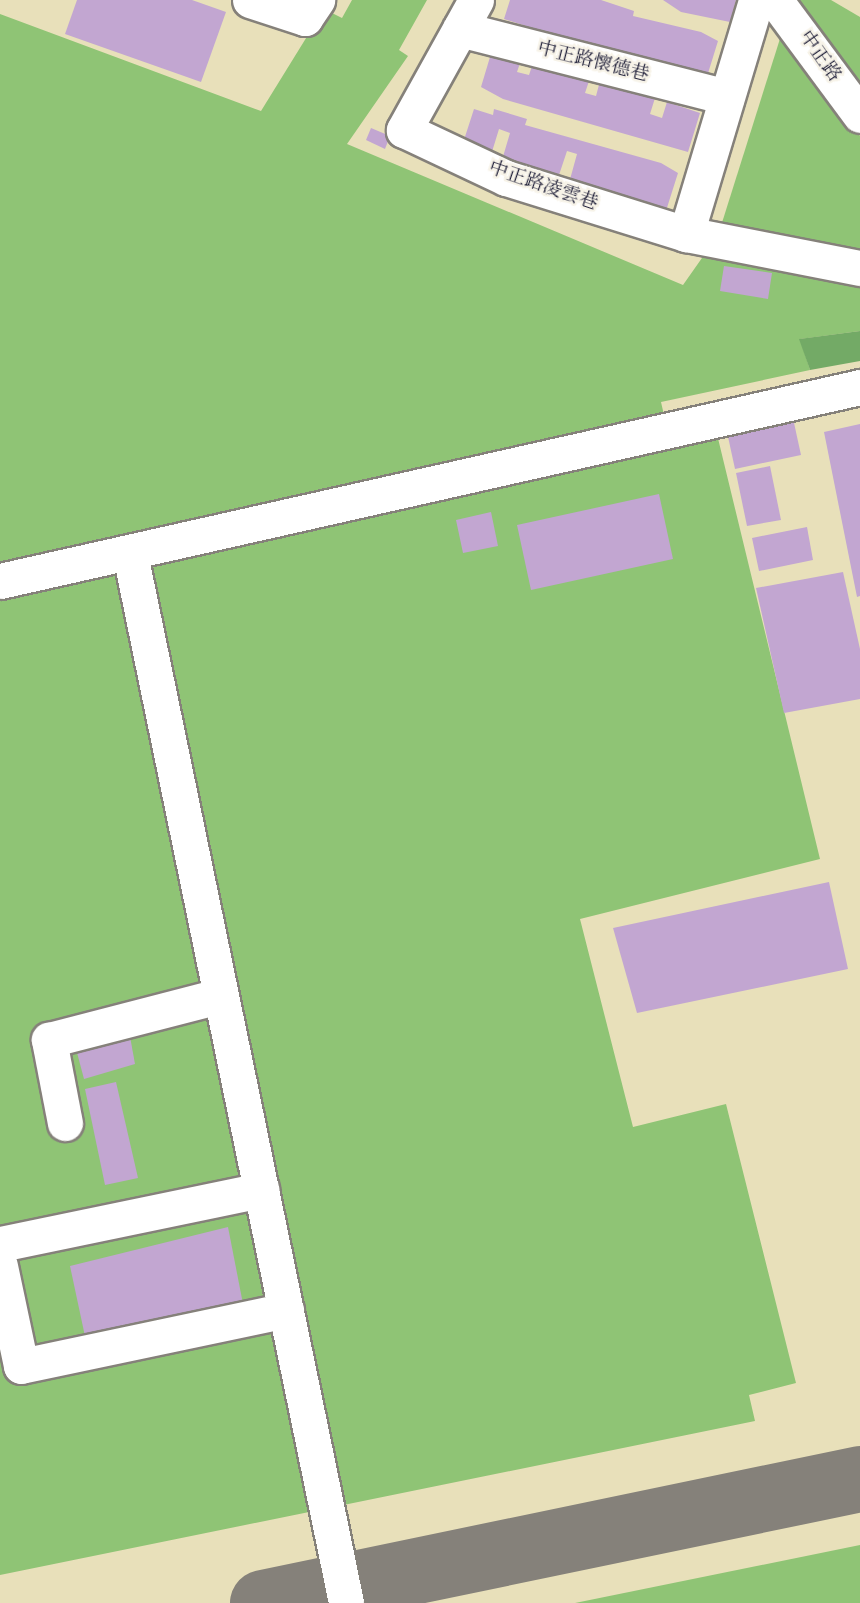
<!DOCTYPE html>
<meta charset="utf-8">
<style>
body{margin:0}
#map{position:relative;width:860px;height:1603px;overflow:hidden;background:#e8e0ba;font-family:"Old Standard TT","Noto Serif TC",serif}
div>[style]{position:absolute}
.green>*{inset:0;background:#8fc475}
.forest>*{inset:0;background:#73aa66}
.taxiway>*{height:66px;margin:-33px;padding:0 33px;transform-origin:33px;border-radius:33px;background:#85817a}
.building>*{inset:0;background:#c2a6d1}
.roads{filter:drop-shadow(2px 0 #85817a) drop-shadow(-2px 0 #85817a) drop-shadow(0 2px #85817a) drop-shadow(0 -2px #85817a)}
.minor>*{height:35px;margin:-17.5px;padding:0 17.5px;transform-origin:17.5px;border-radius:17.5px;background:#fff}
span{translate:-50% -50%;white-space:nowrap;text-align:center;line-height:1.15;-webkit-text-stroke:5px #f7f3e8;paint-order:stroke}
.street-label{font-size:19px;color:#22223b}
</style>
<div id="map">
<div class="green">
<i style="clip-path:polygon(352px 0,427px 0,399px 50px,408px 56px,347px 144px,683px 285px,709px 248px,860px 278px,860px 331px,800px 339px,810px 370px,661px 402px,669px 437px,715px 426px,820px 859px,580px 919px,633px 1127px,726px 1104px,796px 1383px,749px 1395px,755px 1421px,0 1575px,0 14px,261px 111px,324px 9px,342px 18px)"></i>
<i style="clip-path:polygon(788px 0,831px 0,860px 17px,860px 94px)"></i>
<i style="clip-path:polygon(784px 26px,860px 136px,860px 258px,720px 229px)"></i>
<i style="clip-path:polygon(860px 1545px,860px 1603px,575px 1603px)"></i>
</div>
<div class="forest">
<i style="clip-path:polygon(860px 331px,860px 361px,810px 370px,799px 339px)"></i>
</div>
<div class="taxiway">
<i style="left:263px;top:1603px;width:610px;rotate:-11.73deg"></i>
</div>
<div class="building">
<i style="clip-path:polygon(77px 0,192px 0,226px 12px,201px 82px,65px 34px)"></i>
<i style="clip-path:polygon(510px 0,601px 0,634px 11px,633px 16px,701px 32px,718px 41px,705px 83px,504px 19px)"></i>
<i style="clip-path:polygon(663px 0,736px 0,730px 22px,681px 12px)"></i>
<i style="clip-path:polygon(493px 47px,522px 57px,517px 72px,529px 75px,534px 60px,590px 78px,585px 93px,596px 96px,600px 81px,655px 98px,650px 114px,662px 118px,667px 102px,700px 113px,688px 152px,503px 99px,481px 87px)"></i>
<i style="clip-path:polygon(474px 109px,493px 115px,494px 109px,527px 119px,525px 125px,661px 163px,678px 173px,665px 214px,569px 183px,577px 154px,567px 151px,558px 178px,502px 160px,510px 133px,499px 129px,491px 155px,462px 146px)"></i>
<i style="clip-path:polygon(371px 128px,390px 136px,385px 149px,366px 140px)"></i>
<i style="clip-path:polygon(724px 266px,772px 273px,768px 299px,720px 291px)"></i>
<i style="clip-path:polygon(791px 409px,801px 455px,735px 469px,725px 423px)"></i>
<i style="clip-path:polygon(860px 424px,860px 596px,857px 597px,824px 432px)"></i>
<i style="clip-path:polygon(770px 466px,781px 520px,747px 526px,736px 473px)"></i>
<i style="clip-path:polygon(659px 494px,673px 559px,531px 590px,517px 525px)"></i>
<i style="clip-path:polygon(491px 512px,498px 546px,463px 553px,456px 520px)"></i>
<i style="clip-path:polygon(807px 527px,813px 560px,759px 571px,752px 538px)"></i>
<i style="clip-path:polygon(843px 572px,860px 649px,860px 699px,784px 713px,756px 588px)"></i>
<i style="clip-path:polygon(829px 882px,848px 969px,637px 1013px,613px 928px)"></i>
<i style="clip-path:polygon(129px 1031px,135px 1064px,84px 1079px,75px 1045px)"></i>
<i style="clip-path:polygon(116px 1082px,138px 1178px,105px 1185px,85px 1089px)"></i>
<i style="clip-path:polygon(228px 1227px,243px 1304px,86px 1341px,70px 1266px)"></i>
</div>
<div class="roads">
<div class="minor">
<i style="left:250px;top:0;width:58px;rotate:18.1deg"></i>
<i style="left:305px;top:18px;width:22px;rotate:-56deg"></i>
<i style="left:476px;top:0;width:149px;rotate:119deg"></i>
<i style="left:404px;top:130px;width:113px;rotate:25.2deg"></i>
<i style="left:506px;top:178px;width:189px;rotate:17.3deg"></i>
<i style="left:686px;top:234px;width:177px;rotate:11.1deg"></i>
<i style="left:775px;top:0;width:143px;rotate:53.5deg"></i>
<i style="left:460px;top:29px;width:275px;rotate:14.3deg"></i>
<i style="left:686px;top:234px;width:244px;rotate:-73.3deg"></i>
<i style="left:130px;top:554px;width:1071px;rotate:78.36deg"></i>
<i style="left:0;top:581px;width:882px;rotate:-12.71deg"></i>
<i style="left:65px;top:1123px;width:85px;rotate:-100.9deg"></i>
<i style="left:49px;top:1040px;width:176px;rotate:-14.5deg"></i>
<i style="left:0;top:1244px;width:267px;rotate:-11.7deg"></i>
<i style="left:0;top:1266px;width:102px;rotate:78.1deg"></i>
<i style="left:21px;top:1366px;width:271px;rotate:-11.9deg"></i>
</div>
</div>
<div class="street-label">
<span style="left:819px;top:57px;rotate:55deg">中正路</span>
<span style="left:593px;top:63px;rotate:14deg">中正路懷德巷</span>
<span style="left:543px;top:187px;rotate:19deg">中正路凌雲巷</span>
</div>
</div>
